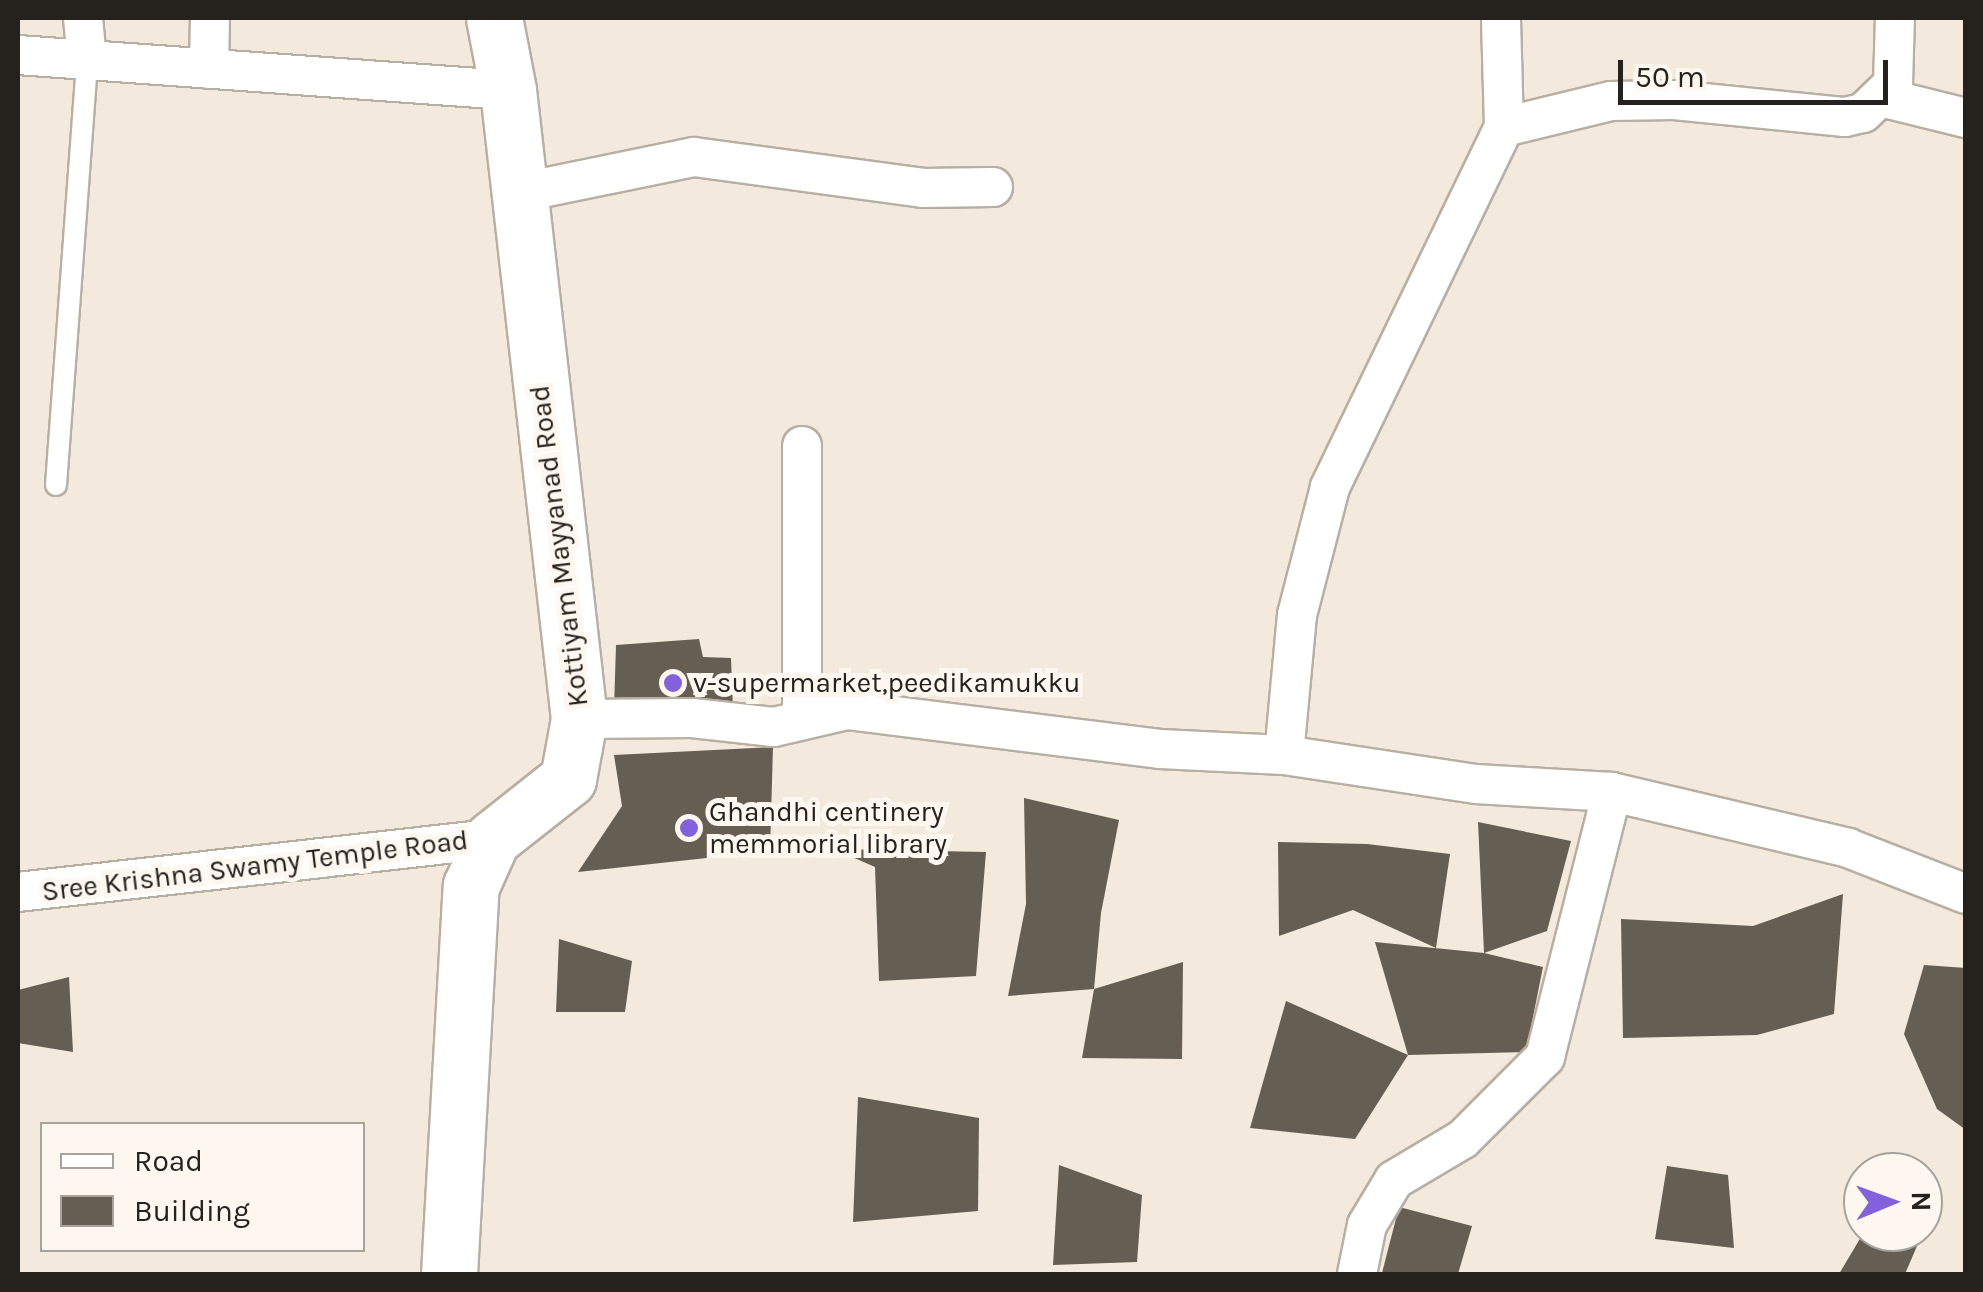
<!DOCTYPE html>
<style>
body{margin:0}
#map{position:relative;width:1983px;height:1292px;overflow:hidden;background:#f3e9dd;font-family:Karla,sans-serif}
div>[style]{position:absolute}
.building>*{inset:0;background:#665d53}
.roads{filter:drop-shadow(2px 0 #b8afa3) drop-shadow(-2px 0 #b8afa3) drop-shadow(0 2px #b8afa3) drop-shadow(0 -2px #b8afa3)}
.service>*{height:20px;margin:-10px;padding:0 10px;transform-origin:10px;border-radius:10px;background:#fff}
.minor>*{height:38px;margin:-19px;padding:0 19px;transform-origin:19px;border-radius:19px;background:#fff}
.secondary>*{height:55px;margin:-27.5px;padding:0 27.5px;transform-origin:27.5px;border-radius:27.5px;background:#fff}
.dots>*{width:28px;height:28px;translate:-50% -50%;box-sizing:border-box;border:5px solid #fdf7f0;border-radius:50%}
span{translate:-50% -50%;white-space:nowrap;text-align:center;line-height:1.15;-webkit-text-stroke:10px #fdf7f0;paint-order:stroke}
.street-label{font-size:28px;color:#25221d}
.poi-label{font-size:28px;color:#25221d}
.left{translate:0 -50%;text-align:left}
.frame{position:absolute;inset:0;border:20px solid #25221d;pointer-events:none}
.legend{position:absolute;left:40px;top:1122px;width:325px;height:130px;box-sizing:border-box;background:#fdf7f0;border:2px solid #a7a29c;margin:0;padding:12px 18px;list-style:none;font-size:30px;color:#25221d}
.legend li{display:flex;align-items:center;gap:20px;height:50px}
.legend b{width:50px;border:2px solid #a7a29c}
.north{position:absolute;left:1843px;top:1152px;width:100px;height:100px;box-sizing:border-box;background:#fdf7f0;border:2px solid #a7a29c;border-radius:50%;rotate:89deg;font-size:28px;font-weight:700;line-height:40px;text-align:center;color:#25221d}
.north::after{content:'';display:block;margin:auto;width:35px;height:45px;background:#8361dc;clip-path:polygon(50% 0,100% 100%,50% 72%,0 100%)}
.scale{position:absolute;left:1618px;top:60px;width:270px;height:45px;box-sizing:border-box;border:5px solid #25221d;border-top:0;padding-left:12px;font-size:30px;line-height:35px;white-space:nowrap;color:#25221d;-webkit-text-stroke:8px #fdf7f0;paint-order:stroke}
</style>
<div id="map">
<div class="building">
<i style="clip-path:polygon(699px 639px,703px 657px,731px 658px,733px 710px,614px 709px,616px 645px)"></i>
<i style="clip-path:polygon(773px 747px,770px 851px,578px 872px,622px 806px,614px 755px)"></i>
<i style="clip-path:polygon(1024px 798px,1119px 820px,1101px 913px,1094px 989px,1183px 962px,1182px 1059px,1082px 1058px,1094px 989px,1008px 996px,1026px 904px)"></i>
<i style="clip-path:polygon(1478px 822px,1571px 841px,1547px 931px,1484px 953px,1543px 967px,1526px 1052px,1408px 1055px,1375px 942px,1484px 953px)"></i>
<i style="clip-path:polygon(1278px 842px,1367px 844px,1450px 854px,1436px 948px,1353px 910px,1279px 936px)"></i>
<i style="clip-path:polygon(834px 849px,986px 852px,976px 976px,879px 981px,875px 867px)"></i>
<i style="clip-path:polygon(1843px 894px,1834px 1014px,1757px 1035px,1623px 1038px,1621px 919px,1753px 926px)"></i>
<i style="clip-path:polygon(559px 939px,632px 961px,625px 1012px,556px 1012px)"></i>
<i style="clip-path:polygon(1924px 965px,1966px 968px,1966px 1130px,1937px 1109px,1904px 1034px)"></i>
<i style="clip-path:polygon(69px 977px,73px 1052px,18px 1043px,18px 990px)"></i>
<i style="clip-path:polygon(1286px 1001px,1408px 1055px,1355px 1139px,1250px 1128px)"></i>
<i style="clip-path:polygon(858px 1097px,979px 1118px,978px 1211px,853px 1222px)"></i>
<i style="clip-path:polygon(1059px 1165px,1142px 1195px,1137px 1262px,1053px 1265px)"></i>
<i style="clip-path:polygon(1667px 1166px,1728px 1175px,1734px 1248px,1655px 1239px)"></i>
<i style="clip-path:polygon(1399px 1207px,1472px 1226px,1458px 1274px,1382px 1273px)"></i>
<i style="clip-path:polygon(1864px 1232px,1923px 1232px,1905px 1274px,1839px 1274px)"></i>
</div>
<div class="roads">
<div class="service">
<i style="left:56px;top:485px;width:426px;rotate:-85.8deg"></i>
</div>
<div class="minor">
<i style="left:83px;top:18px;width:42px;rotate:84.6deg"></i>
<i style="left:18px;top:55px;width:491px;rotate:4.1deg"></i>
<i style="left:209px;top:69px;width:51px;rotate:-88.9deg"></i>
<i style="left:1881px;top:97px;width:88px;rotate:13.9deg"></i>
<i style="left:1504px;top:127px;width:110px;rotate:-13.7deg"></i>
<i style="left:1611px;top:101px;width:63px;rotate:-0.9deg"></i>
<i style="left:1674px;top:100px;width:172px;rotate:5.7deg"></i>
<i style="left:1845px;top:117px;width:18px;rotate:-13deg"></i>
<i style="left:1863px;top:113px;width:42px;rotate:-44deg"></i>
<i style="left:1893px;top:84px;width:66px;rotate:-88.3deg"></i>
<i style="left:518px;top:193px;width:180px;rotate:-11.6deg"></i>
<i style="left:694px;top:157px;width:231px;rotate:7.7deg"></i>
<i style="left:923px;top:188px;width:70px;rotate:-0.8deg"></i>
<i style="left:802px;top:446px;width:274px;rotate:90deg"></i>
<i style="left:579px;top:719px;width:113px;rotate:-0.5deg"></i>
<i style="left:692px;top:718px;width:82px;rotate:6.3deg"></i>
<i style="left:774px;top:727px;width:75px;rotate:-13.1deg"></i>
<i style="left:847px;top:710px;width:315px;rotate:7.1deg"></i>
<i style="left:1160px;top:749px;width:124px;rotate:2.8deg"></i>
<i style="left:1284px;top:755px;width:194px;rotate:8.6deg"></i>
<i style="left:1476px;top:784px;width:136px;rotate:3.4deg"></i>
<i style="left:1612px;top:792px;width:243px;rotate:13.3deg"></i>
<i style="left:1848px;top:848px;width:127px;rotate:21.3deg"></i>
<i style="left:1284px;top:755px;width:141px;rotate:-84.7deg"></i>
<i style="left:1297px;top:615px;width:132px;rotate:-75.5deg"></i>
<i style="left:1330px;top:487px;width:400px;rotate:-64.2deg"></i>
<i style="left:1504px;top:127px;width:109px;rotate:-91.6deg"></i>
<i style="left:18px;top:892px;width:477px;rotate:-6.4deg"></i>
<i style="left:1357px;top:1274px;width:50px;rotate:-78.5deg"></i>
<i style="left:1367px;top:1225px;width:52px;rotate:-59deg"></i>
<i style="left:1394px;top:1180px;width:80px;rotate:-30.7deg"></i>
<i style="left:1463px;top:1139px;width:116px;rotate:-45deg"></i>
<i style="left:1545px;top:1057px;width:273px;rotate:-75.8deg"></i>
</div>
<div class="secondary">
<i style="left:449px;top:1274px;width:389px;rotate:-86.8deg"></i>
<i style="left:471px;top:886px;width:51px;rotate:-65.9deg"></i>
<i style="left:492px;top:839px;width:97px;rotate:-38.3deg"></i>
<i style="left:568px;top:779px;width:61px;rotate:-79.6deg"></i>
<i style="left:579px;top:719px;width:633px;rotate:-96.44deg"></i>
<i style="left:508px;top:90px;width:73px;rotate:-101deg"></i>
</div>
</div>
<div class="dots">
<i style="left:673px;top:683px;background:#8361dc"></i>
<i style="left:689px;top:828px;background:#8361dc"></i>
</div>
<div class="street-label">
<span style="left:559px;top:546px;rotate:-97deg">Kottiyam Mayyanad Road</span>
<span style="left:255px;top:866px;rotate:-7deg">Sree Krishna Swamy Temple Road</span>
</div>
<div class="poi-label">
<span class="left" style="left:693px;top:683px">v-supermarket,peedikamukku</span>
<span class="left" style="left:709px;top:828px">Ghandhi centinery<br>memmorial library</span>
</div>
<div class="frame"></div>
<ul class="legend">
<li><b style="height:12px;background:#fff"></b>Road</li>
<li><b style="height:28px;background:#665d53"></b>Building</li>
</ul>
<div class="north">N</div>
<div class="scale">50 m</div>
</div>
